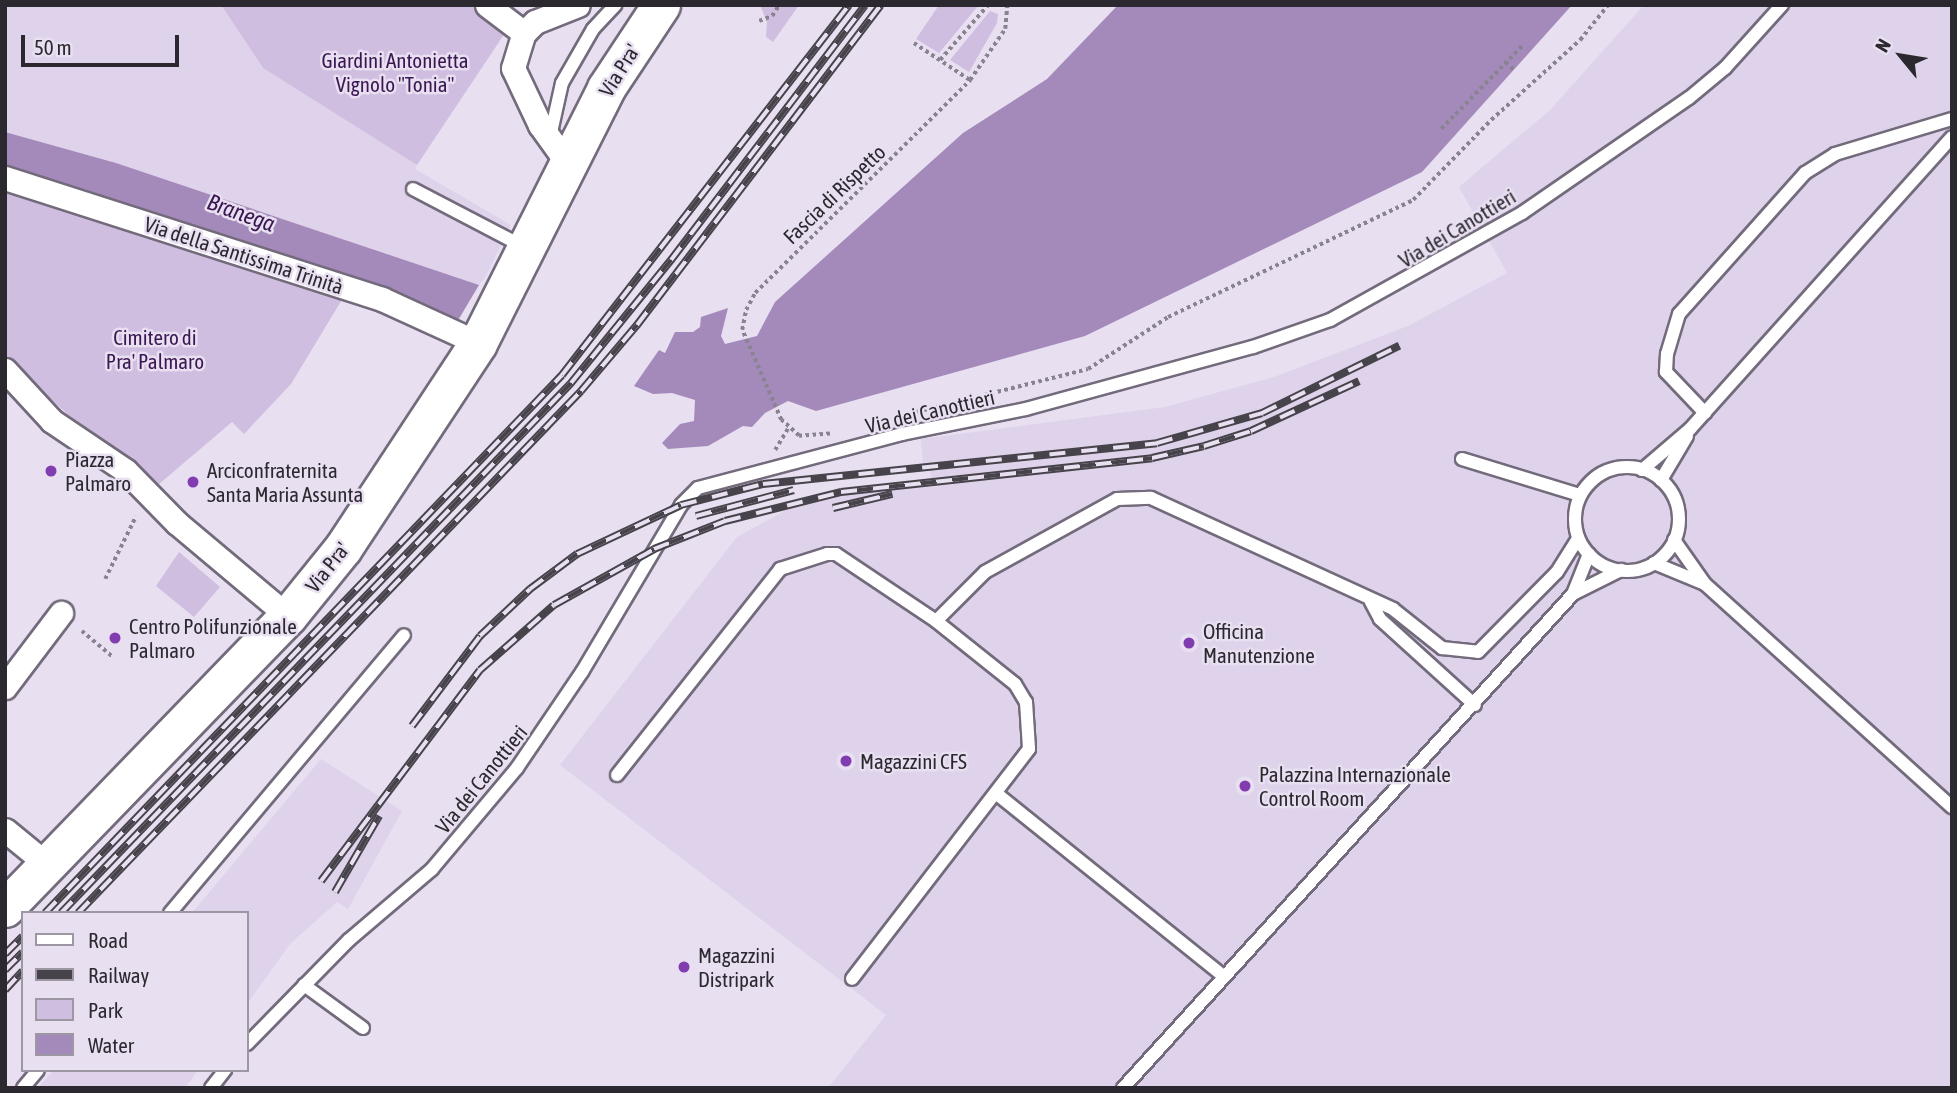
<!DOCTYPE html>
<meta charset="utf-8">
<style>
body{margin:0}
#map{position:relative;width:1957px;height:1093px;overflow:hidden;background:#e8dff1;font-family:"Asap Condensed",sans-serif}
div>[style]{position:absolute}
.built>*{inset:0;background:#dfd2eb}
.green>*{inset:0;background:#d0bee0}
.water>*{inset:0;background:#a48aba}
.path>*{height:3.5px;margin-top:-1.75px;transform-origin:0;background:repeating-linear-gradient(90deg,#89828f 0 3.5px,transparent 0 7px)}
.roads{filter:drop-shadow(2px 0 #736b7b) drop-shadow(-2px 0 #736b7b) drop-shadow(0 2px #736b7b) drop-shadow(0 -2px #736b7b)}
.service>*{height:12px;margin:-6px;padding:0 6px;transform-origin:6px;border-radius:6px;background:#fff}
.service>.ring{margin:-6px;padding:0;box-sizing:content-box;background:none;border:12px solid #fff;border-radius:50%}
.minor>*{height:23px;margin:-11.5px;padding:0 11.5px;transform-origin:11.5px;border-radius:11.5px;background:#fff}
.primary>*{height:37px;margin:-18.5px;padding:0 18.5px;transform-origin:18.5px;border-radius:18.5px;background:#fff}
.rail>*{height:8px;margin-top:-4px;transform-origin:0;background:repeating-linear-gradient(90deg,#e8dff1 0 16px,#47434b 0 32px);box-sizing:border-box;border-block:2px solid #47434b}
.dots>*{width:19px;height:19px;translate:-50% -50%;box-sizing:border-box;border:4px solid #e8dff1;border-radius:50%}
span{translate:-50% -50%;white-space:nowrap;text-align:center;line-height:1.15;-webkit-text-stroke:5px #e8dff1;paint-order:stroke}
.park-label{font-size:21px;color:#3a1752}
.street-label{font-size:21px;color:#2c282f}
.poi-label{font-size:21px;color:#2c282f}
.left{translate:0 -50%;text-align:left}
.water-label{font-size:23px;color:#391651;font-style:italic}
.frame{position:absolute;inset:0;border:7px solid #2c282f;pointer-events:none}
.legend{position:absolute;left:21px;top:911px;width:228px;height:161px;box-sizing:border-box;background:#e8dff1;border:2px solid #9d96a3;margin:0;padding:9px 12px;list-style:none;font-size:21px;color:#2c282f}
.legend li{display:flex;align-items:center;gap:14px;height:35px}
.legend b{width:35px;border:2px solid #9d96a3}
.north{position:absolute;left:1866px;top:21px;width:70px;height:70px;-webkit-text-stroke:5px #e8dff1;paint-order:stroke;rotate:300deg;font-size:19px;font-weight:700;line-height:28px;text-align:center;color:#2c282f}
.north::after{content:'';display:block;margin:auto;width:24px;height:32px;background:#2c282f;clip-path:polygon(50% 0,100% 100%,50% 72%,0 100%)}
.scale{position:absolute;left:21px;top:35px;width:158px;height:32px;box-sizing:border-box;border:4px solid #2c282f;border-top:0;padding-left:9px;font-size:21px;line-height:24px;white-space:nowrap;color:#2c282f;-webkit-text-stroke:5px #e8dff1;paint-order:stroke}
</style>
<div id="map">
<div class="built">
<i style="clip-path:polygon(5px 5px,221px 5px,263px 68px,417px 165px,415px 169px,511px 225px,485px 278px,479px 285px,116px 163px,5px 132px)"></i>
<i style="clip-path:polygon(1644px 5px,1952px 5px,1952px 1088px,828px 1088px,886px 1015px,560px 765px,737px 537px,814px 495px,931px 478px,929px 462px,923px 463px,921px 439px,1165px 407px,1274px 377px,1408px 326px,1507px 273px,1459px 187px,1550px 110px)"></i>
<i style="clip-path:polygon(321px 759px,402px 811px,348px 909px,337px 902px,290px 944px,247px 1004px,247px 913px,192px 913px)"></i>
<i style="clip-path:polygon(54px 1070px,198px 1070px,185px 1088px,38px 1088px)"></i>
</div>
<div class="green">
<i style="clip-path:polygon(221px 5px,472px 5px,507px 30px,417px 165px,263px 68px)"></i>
<i style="clip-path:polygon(760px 5px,799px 5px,773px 42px,766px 37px,767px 22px)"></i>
<i style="clip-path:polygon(939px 5px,978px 6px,939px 53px,916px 39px)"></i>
<i style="clip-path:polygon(990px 11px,998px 14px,997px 23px,969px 72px,950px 60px)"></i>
<i style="clip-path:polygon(5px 187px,343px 298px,291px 384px,244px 434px,232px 422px,152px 490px,5px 358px)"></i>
<i style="clip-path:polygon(179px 552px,220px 587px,194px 617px,156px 586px)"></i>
</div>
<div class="water">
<i style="clip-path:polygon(1118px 5px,1572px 5px,1422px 172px,1085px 336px,816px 411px,788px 401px,765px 413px,752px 427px,743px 426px,708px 446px,668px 449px,662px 443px,680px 424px,694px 421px,695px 400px,672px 393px,653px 394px,634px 386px,659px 350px,665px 353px,675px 332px,693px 332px,700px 327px,701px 317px,728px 308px,721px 336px,725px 344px,757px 336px,775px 302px,963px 133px,1047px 79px)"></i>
<i style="clip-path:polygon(5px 132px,116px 163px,479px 285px,457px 322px,16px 175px,5px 165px)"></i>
</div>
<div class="path">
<i style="left:759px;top:21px;width:14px;rotate:-21deg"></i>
<i style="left:772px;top:16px;width:13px;rotate:-58deg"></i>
<i style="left:914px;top:43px;width:67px;rotate:33.5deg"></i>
<i style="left:940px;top:60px;width:73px;rotate:-48.9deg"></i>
<i style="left:1506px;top:62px;width:11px;rotate:45deg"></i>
<i style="left:1441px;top:129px;width:119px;rotate:-45.7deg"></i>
<i style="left:916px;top:412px;width:177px;rotate:-14deg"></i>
<i style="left:1088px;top:369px;width:95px;rotate:-33deg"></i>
<i style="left:1168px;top:317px;width:272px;rotate:-25.5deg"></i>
<i style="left:1413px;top:200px;width:112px;rotate:-45.7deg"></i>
<i style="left:1491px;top:120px;width:120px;rotate:-42deg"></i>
<i style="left:1580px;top:40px;width:45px;rotate:-51.3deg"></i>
<i style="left:830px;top:434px;width:31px;rotate:176deg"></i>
<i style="left:799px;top:436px;width:24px;rotate:-138deg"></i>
<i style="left:781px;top:420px;width:98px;rotate:-113.4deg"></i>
<i style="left:742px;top:330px;width:20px;rotate:-79deg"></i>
<i style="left:746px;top:310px;width:19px;rotate:-62deg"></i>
<i style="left:755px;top:293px;width:303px;rotate:-44.7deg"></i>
<i style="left:970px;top:80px;width:62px;rotate:-55.5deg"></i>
<i style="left:1005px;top:29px;width:24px;rotate:-85deg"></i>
<i style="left:775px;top:450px;width:27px;rotate:-59deg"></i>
<i style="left:105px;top:579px;width:70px;rotate:-63.8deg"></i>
<i style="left:82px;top:631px;width:39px;rotate:40deg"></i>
</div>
<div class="roads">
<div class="service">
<i style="left:550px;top:137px;width:55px;rotate:-77.5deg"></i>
<i style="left:562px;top:83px;width:62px;rotate:-60.1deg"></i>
<i style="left:593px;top:29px;width:33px;rotate:-47deg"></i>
<i style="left:413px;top:189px;width:125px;rotate:27.6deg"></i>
<i style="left:1705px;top:413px;width:57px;rotate:-133.6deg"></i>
<i style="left:1666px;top:372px;width:18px;rotate:-87deg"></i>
<i style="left:1667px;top:354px;width:42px;rotate:-73.3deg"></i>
<i style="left:1679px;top:314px;width:189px;rotate:-48.2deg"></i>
<i style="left:1805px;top:173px;width:36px;rotate:-32deg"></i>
<i style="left:1835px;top:154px;width:122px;rotate:-16.7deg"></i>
<i style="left:1462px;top:459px;width:123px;rotate:17deg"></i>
<i class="ring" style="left:1575px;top:467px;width:92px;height:92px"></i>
<i style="left:1642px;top:470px;width:63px;rotate:-40.5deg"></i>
<i style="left:1690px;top:429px;width:392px;rotate:-48.1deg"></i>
<i style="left:1661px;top:480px;width:51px;rotate:-59.4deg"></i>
<i style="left:1674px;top:540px;width:54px;rotate:54.8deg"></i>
<i style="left:1705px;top:584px;width:333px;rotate:42.1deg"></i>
<i style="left:1654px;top:563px;width:55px;rotate:22.4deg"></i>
<i style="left:1573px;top:594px;width:43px;rotate:-68.2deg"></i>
<i style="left:1371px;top:602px;width:19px;rotate:62deg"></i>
<i style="left:1380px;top:619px;width:128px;rotate:42.2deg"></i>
<i style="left:936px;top:621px;width:69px;rotate:-45deg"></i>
<i style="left:985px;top:572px;width:151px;rotate:-28.9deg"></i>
<i style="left:1117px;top:499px;width:34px;rotate:-2deg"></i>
<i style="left:1151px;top:498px;width:266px;rotate:24.6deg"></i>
<i style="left:1393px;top:609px;width:63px;rotate:38.5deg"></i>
<i style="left:1442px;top:648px;width:36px;rotate:6deg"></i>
<i style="left:1478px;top:652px;width:112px;rotate:-45.4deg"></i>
<i style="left:1557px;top:572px;width:40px;rotate:-58deg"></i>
<i style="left:617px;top:775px;width:263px;rotate:-51.6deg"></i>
<i style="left:780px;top:569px;width:49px;rotate:-17.7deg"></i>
<i style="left:827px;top:554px;width:9px"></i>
<i style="left:836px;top:554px;width:120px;rotate:33.8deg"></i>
<i style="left:936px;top:621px;width:101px;rotate:38.6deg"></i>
<i style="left:1015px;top:684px;width:21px;rotate:59deg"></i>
<i style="left:1026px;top:702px;width:47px;rotate:86.3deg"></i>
<i style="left:1029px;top:749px;width:290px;rotate:127.6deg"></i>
<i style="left:997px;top:794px;width:289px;rotate:38.8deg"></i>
<i style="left:170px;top:913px;width:363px;rotate:-49.9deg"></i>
<i style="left:304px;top:985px;width:73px;rotate:36.1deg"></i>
<i style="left:247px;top:1044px;width:146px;rotate:-45.6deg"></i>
<i style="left:349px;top:940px;width:109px;rotate:-40.5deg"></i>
<i style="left:432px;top:869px;width:132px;rotate:-49.9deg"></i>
<i style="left:517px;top:768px;width:116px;rotate:-55.9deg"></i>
<i style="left:582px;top:672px;width:194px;rotate:-59.3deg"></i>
<i style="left:681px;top:505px;width:24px;rotate:-45deg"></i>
<i style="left:698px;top:488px;width:211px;rotate:-14.8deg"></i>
<i style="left:902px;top:434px;width:126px;rotate:-11.4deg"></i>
<i style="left:1026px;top:409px;width:235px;rotate:-15.3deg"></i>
<i style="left:1253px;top:347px;width:82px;rotate:-19.3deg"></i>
<i style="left:1330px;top:320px;width:220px;rotate:-29.1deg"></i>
<i style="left:1522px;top:213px;width:203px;rotate:-34.6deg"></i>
<i style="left:1689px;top:98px;width:47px;rotate:-39.8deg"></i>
<i style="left:1725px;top:68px;width:85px;rotate:-47.9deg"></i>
<i style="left:23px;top:1088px;width:23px;rotate:-50deg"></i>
<i style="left:211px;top:1088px;width:23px;rotate:-52deg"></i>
<i style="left:1123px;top:1088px;width:668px;rotate:-47.67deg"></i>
<i style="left:1573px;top:594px;width:54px;rotate:-26.6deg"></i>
</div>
<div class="minor">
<i style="left:487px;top:5px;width:46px;rotate:37.1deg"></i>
<i style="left:568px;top:164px;width:48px;rotate:-125.7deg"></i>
<i style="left:540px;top:125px;width:63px;rotate:-115.3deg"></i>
<i style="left:513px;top:68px;width:37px;rotate:-73deg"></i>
<i style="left:524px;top:33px;width:16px;rotate:-45deg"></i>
<i style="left:535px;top:22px;width:46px;rotate:-21.6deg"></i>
<i style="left:5px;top:178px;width:396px;rotate:17.8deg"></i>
<i style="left:382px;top:299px;width:106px;rotate:24.6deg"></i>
<i style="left:5px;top:370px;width:69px;rotate:47.3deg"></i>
<i style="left:52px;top:421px;width:89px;rotate:34deg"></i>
<i style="left:126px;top:471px;width:73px;rotate:45.6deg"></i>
<i style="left:177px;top:523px;width:145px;rotate:40deg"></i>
<i style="left:5px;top:687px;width:93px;rotate:-52.9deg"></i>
<i style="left:5px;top:830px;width:57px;rotate:39.3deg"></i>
</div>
<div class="primary">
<i style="left:5px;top:908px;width:407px;rotate:-45.9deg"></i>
<i style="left:288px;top:616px;width:87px;rotate:-51deg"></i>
<i style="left:343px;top:548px;width:245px;rotate:-56.6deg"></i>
<i style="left:478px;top:343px;width:285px;rotate:-63.3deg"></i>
<i style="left:606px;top:88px;width:100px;rotate:-56.5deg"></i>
</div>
</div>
<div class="rail">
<i style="left:833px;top:508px;width:61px;rotate:-13.3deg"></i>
<i style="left:696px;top:516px;width:101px;rotate:-14.9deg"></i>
<i style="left:412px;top:726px;width:113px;rotate:-52.9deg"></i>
<i style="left:480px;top:636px;width:69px;rotate:-43.2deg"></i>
<i style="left:530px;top:589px;width:59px;rotate:-36.7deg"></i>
<i style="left:577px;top:554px;width:115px;rotate:-25.2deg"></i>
<i style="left:681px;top:505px;width:85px;rotate:-14.4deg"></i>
<i style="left:763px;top:484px;width:396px;rotate:-5.9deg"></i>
<i style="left:1157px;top:443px;width:109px;rotate:-15.9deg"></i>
<i style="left:1262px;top:413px;width:153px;rotate:-26.1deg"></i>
<i style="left:321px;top:881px;width:264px;rotate:-53deg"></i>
<i style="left:480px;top:670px;width:98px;rotate:-41.3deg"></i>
<i style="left:554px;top:605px;width:115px;rotate:-29.2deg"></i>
<i style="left:654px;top:549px;width:76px;rotate:-21.5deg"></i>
<i style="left:725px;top:521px;width:120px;rotate:-14deg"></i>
<i style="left:841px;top:492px;width:313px;rotate:-6.2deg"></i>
<i style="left:1152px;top:458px;width:53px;rotate:-13deg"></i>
<i style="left:1204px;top:446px;width:49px;rotate:-17.7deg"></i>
<i style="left:1251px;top:431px;width:119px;rotate:-24.8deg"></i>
<i style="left:335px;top:892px;width:88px;rotate:-59.9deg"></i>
<i style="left:45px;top:913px;width:746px;rotate:-46.14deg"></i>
<i style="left:562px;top:375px;width:468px;rotate:-52.2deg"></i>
<i style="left:61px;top:913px;width:736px;rotate:-46.1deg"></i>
<i style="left:571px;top:383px;width:159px;rotate:-50.9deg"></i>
<i style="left:671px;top:260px;width:320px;rotate:-52.7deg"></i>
<i style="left:78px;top:913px;width:725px;rotate:-46.06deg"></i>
<i style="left:581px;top:391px;width:87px;rotate:-49.7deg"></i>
<i style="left:637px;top:325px;width:402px;rotate:-52.7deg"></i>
<i style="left:5px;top:954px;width:25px;rotate:-45deg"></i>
<i style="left:5px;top:970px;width:25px;rotate:-45deg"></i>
<i style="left:5px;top:990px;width:26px;rotate:-47deg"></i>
</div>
<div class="dots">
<i style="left:51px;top:471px;background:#813cb0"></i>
<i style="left:193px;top:482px;background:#813cb0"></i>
<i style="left:115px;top:638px;background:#813cb0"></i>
<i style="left:1189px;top:643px;background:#813cb0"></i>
<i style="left:846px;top:761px;background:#813cb0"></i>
<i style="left:1245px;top:786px;background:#813cb0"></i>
<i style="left:684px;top:967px;background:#813cb0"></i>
</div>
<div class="park-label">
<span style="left:395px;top:72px">Giardini Antonietta<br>Vignolo "Tonia"</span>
<span style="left:155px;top:349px">Cimitero di<br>Pra' Palmaro</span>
</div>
<div class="street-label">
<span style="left:619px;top:70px;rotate:-58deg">Via Pra'</span>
<span style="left:834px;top:194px;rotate:-44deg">Fascia di Rispetto</span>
<span style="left:1457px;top:228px;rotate:-31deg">Via dei Canottieri</span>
<span style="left:244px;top:255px;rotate:18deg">Via della Santissima Trinità</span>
<span style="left:930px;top:411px;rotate:-13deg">Via dei Canottieri</span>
<span style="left:327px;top:567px;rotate:-52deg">Via Pra'</span>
<span style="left:481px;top:779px;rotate:-51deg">Via dei Canottieri</span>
</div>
<div class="poi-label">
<span class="left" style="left:65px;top:471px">Piazza<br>Palmaro</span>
<span class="left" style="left:207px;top:482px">Arciconfraternita<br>Santa Maria Assunta</span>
<span class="left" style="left:129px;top:638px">Centro Polifunzionale<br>Palmaro</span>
<span class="left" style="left:1203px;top:643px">Officina<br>Manutenzione</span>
<span class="left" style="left:860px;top:761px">Magazzini CFS</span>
<span class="left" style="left:1259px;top:786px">Palazzina Internazionale<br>Control Room</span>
<span class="left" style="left:698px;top:967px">Magazzini<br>Distripark</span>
</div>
<div class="water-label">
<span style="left:241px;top:213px;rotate:20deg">Branega</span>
</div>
<div class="frame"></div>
<ul class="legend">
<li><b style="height:9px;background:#fff"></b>Road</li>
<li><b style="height:9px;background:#47434b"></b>Railway</li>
<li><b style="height:19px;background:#d0bee0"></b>Park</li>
<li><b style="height:19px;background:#a48aba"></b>Water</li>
</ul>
<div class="north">N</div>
<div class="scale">50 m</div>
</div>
